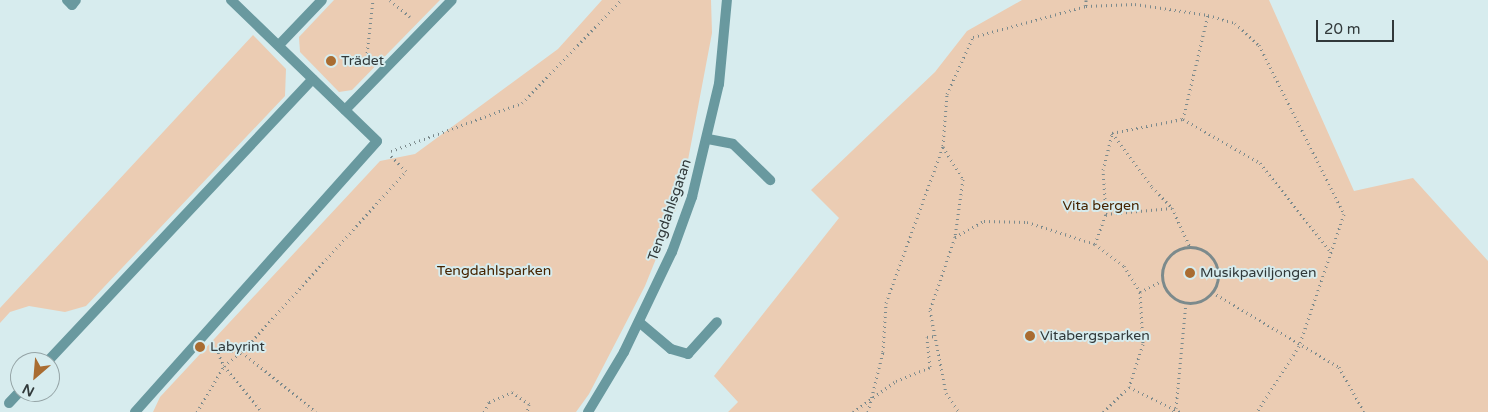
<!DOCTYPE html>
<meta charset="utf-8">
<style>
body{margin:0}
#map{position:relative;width:1488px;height:412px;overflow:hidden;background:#d7ecee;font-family:"Varela Round",sans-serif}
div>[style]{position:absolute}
.green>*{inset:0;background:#ebccb3}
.path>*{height:3px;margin-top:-1.5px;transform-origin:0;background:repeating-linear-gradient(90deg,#7c8a8c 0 1px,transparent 0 5px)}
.path>.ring{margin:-1.5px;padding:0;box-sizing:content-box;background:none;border:3px solid #7c8a8c;border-radius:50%}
.lane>*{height:10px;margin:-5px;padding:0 5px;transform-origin:5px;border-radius:5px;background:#69999f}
.street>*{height:10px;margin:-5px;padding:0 5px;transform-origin:5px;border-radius:5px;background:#69999f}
.dots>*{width:14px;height:14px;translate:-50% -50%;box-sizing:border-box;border:2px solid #d7ecee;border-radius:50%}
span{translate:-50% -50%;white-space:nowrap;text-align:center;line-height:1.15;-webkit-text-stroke:4px #d7ecee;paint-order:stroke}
.poi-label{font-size:14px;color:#31393a}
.left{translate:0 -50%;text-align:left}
.park-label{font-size:14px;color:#462400}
.street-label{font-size:14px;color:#31393a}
.north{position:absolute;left:10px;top:352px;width:50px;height:50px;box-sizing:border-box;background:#d7ecee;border:1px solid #95a4a6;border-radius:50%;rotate:207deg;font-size:14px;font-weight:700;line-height:20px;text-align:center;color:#31393a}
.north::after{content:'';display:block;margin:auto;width:18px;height:22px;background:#a96c31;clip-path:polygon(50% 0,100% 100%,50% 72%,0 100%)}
.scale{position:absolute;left:1316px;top:20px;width:78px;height:22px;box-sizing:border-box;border:2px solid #31393a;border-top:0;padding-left:6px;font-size:15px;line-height:18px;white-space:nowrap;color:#31393a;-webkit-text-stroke:4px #d7ecee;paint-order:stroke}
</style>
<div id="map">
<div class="green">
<i style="clip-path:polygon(334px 0,440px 0,352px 90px,339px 92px,300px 52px,299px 37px)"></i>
<i style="clip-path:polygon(602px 0,711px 0,712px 33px,681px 197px,645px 286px,589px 394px,576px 412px,153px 412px,160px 397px,380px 161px,415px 154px,558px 49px)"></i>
<i style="clip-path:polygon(1022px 0,1269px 0,1354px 191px,1413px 178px,1488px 261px,1488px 412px,728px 412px,738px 402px,714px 376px,839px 218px,811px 190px,935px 72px,967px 31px)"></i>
<i style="clip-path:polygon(253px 35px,286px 69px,285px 96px,86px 306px,65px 312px,29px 306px,10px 312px,0 323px,0 308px)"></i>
</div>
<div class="path">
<i style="left:390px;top:0;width:26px;rotate:40deg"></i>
<i style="left:1086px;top:0;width:6px;rotate:90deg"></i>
<i style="left:366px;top:63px;width:63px;rotate:-83.7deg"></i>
<i style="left:1183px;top:119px;width:107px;rotate:-76.5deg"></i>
<i style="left:1112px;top:133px;width:72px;rotate:-11.2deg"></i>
<i style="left:1183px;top:119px;width:89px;rotate:29.7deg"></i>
<i style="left:1260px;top:163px;width:114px;rotate:51.4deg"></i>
<i style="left:1112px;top:133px;width:67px;rotate:53.5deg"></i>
<i style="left:1152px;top:187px;width:29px;rotate:46deg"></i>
<i style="left:1172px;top:208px;width:43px;rotate:65.2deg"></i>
<i style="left:943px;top:147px;width:38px;rotate:58deg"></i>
<i style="left:963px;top:179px;width:59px;rotate:97.9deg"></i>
<i style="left:955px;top:237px;width:77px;rotate:108.9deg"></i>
<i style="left:930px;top:310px;width:85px;rotate:79.1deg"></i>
<i style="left:946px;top:393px;width:23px;rotate:56deg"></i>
<i style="left:391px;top:151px;width:140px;rotate:-20.1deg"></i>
<i style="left:522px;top:103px;width:143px;rotate:-46.1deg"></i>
<i style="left:1106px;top:214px;width:66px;rotate:-5.2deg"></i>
<i style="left:955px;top:237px;width:33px;rotate:-29deg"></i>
<i style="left:984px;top:221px;width:43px;rotate:1.3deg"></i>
<i style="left:1027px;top:222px;width:71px;rotate:17.9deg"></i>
<i style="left:1095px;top:244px;width:36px;rotate:37deg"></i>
<i style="left:1124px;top:266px;width:31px;rotate:58deg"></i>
<i style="left:1140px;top:292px;width:52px;rotate:86.7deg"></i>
<i style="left:1143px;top:344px;width:45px;rotate:108deg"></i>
<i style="left:1129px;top:387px;width:36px;rotate:136deg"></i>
<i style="left:1095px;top:244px;width:32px;rotate:-70deg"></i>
<i style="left:1106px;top:214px;width:44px;rotate:-93.9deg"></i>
<i style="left:1103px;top:170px;width:37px;rotate:-76deg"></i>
<i class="ring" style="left:1162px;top:247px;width:53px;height:53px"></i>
<i style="left:1140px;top:292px;width:25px;rotate:-27deg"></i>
<i style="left:1212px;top:292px;width:147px;rotate:30.6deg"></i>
<i style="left:1339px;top:367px;width:51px;rotate:60.9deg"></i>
<i style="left:216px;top:348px;width:20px;rotate:66deg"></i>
<i style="left:224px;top:366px;width:60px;rotate:50.4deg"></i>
<i style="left:217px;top:349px;width:25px;rotate:7deg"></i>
<i style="left:242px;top:352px;width:95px;rotate:39deg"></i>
<i style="left:1129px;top:387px;width:57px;rotate:26.1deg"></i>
<i style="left:197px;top:412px;width:53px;rotate:-59.6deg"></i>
<i style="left:224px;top:366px;width:23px;rotate:-38deg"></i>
<i style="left:242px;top:352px;width:244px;rotate:-47.8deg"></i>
<i style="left:406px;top:171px;width:24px;rotate:-135deg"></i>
<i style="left:484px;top:412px;width:11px;rotate:-63deg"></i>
<i style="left:489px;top:402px;width:25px;rotate:-23deg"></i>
<i style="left:512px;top:392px;width:21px;rotate:35deg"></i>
<i style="left:529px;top:404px;width:8px;rotate:104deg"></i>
<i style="left:853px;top:412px;width:53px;rotate:-35.8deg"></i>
<i style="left:896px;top:381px;width:37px;rotate:-22deg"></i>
<i style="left:930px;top:367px;width:30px;rotate:-96deg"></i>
<i style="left:927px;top:337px;width:8px;rotate:-7deg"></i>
<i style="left:868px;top:412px;width:62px;rotate:-76deg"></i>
<i style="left:883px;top:352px;width:49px;rotate:-86.5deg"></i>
<i style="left:886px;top:303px;width:167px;rotate:-70deg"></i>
<i style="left:943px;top:146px;width:52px;rotate:-85.6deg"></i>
<i style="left:947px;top:94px;width:63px;rotate:-65.5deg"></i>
<i style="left:973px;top:37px;width:117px;rotate:-15.3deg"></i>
<i style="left:1086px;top:6px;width:49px;rotate:-2.3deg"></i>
<i style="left:1135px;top:4px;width:74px;rotate:8.6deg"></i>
<i style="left:1208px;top:15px;width:28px;rotate:17deg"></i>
<i style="left:1235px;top:23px;width:33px;rotate:43deg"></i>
<i style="left:1259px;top:45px;width:189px;rotate:63.3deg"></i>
<i style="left:1344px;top:214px;width:139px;rotate:108.8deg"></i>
<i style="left:1299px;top:346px;width:78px;rotate:122.5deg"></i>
<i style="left:1173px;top:412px;width:5px;rotate:-53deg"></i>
<i style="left:1176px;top:408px;width:105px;rotate:-84.6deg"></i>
</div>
<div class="lane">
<i style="left:279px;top:45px;width:62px;rotate:-46.3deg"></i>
<i style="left:345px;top:110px;width:153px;rotate:-45.8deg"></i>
<i style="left:708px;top:139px;width:25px;rotate:11deg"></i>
<i style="left:733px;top:144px;width:52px;rotate:44.2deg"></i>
<i style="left:639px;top:322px;width:42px;rotate:40.2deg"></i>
<i style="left:671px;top:349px;width:18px;rotate:16deg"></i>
<i style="left:688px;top:354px;width:43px;rotate:-47.8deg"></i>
<i style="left:47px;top:362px;width:388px;rotate:-46.8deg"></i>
<i style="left:9px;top:403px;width:16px;rotate:-47deg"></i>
<i style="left:135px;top:412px;width:363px;rotate:-48.2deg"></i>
<i style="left:377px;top:141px;width:203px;rotate:-136deg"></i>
</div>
<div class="street">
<i style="left:67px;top:0;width:7px;rotate:45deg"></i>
<i style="left:72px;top:5px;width:6px;rotate:-51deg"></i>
<i style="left:588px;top:412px;width:70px;rotate:-59deg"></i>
<i style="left:624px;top:352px;width:111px;rotate:-64.4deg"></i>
<i style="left:672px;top:252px;width:59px;rotate:-70deg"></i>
<i style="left:692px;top:197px;width:116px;rotate:-76.6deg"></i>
<i style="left:719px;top:84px;width:84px;rotate:-84.6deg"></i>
</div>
<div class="dots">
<i style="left:331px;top:61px;background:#a96c31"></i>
<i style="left:1190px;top:273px;background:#a96c31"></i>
<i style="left:1030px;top:336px;background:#a96c31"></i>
<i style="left:200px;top:347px;background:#a96c31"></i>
</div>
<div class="poi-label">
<span class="left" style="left:341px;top:61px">Trädet</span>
<span class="left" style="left:1200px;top:273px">Musikpaviljongen</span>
<span class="left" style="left:1040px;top:336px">Vitabergsparken</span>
<span class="left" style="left:210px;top:347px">Labyrint</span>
</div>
<div class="park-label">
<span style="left:1101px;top:206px">Vita bergen</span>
<span style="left:494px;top:271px">Tengdahlsparken</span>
</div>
<div class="street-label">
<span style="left:670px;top:210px;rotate:-71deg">Tengdahlsgatan</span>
</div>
<div class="north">N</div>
<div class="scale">20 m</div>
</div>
